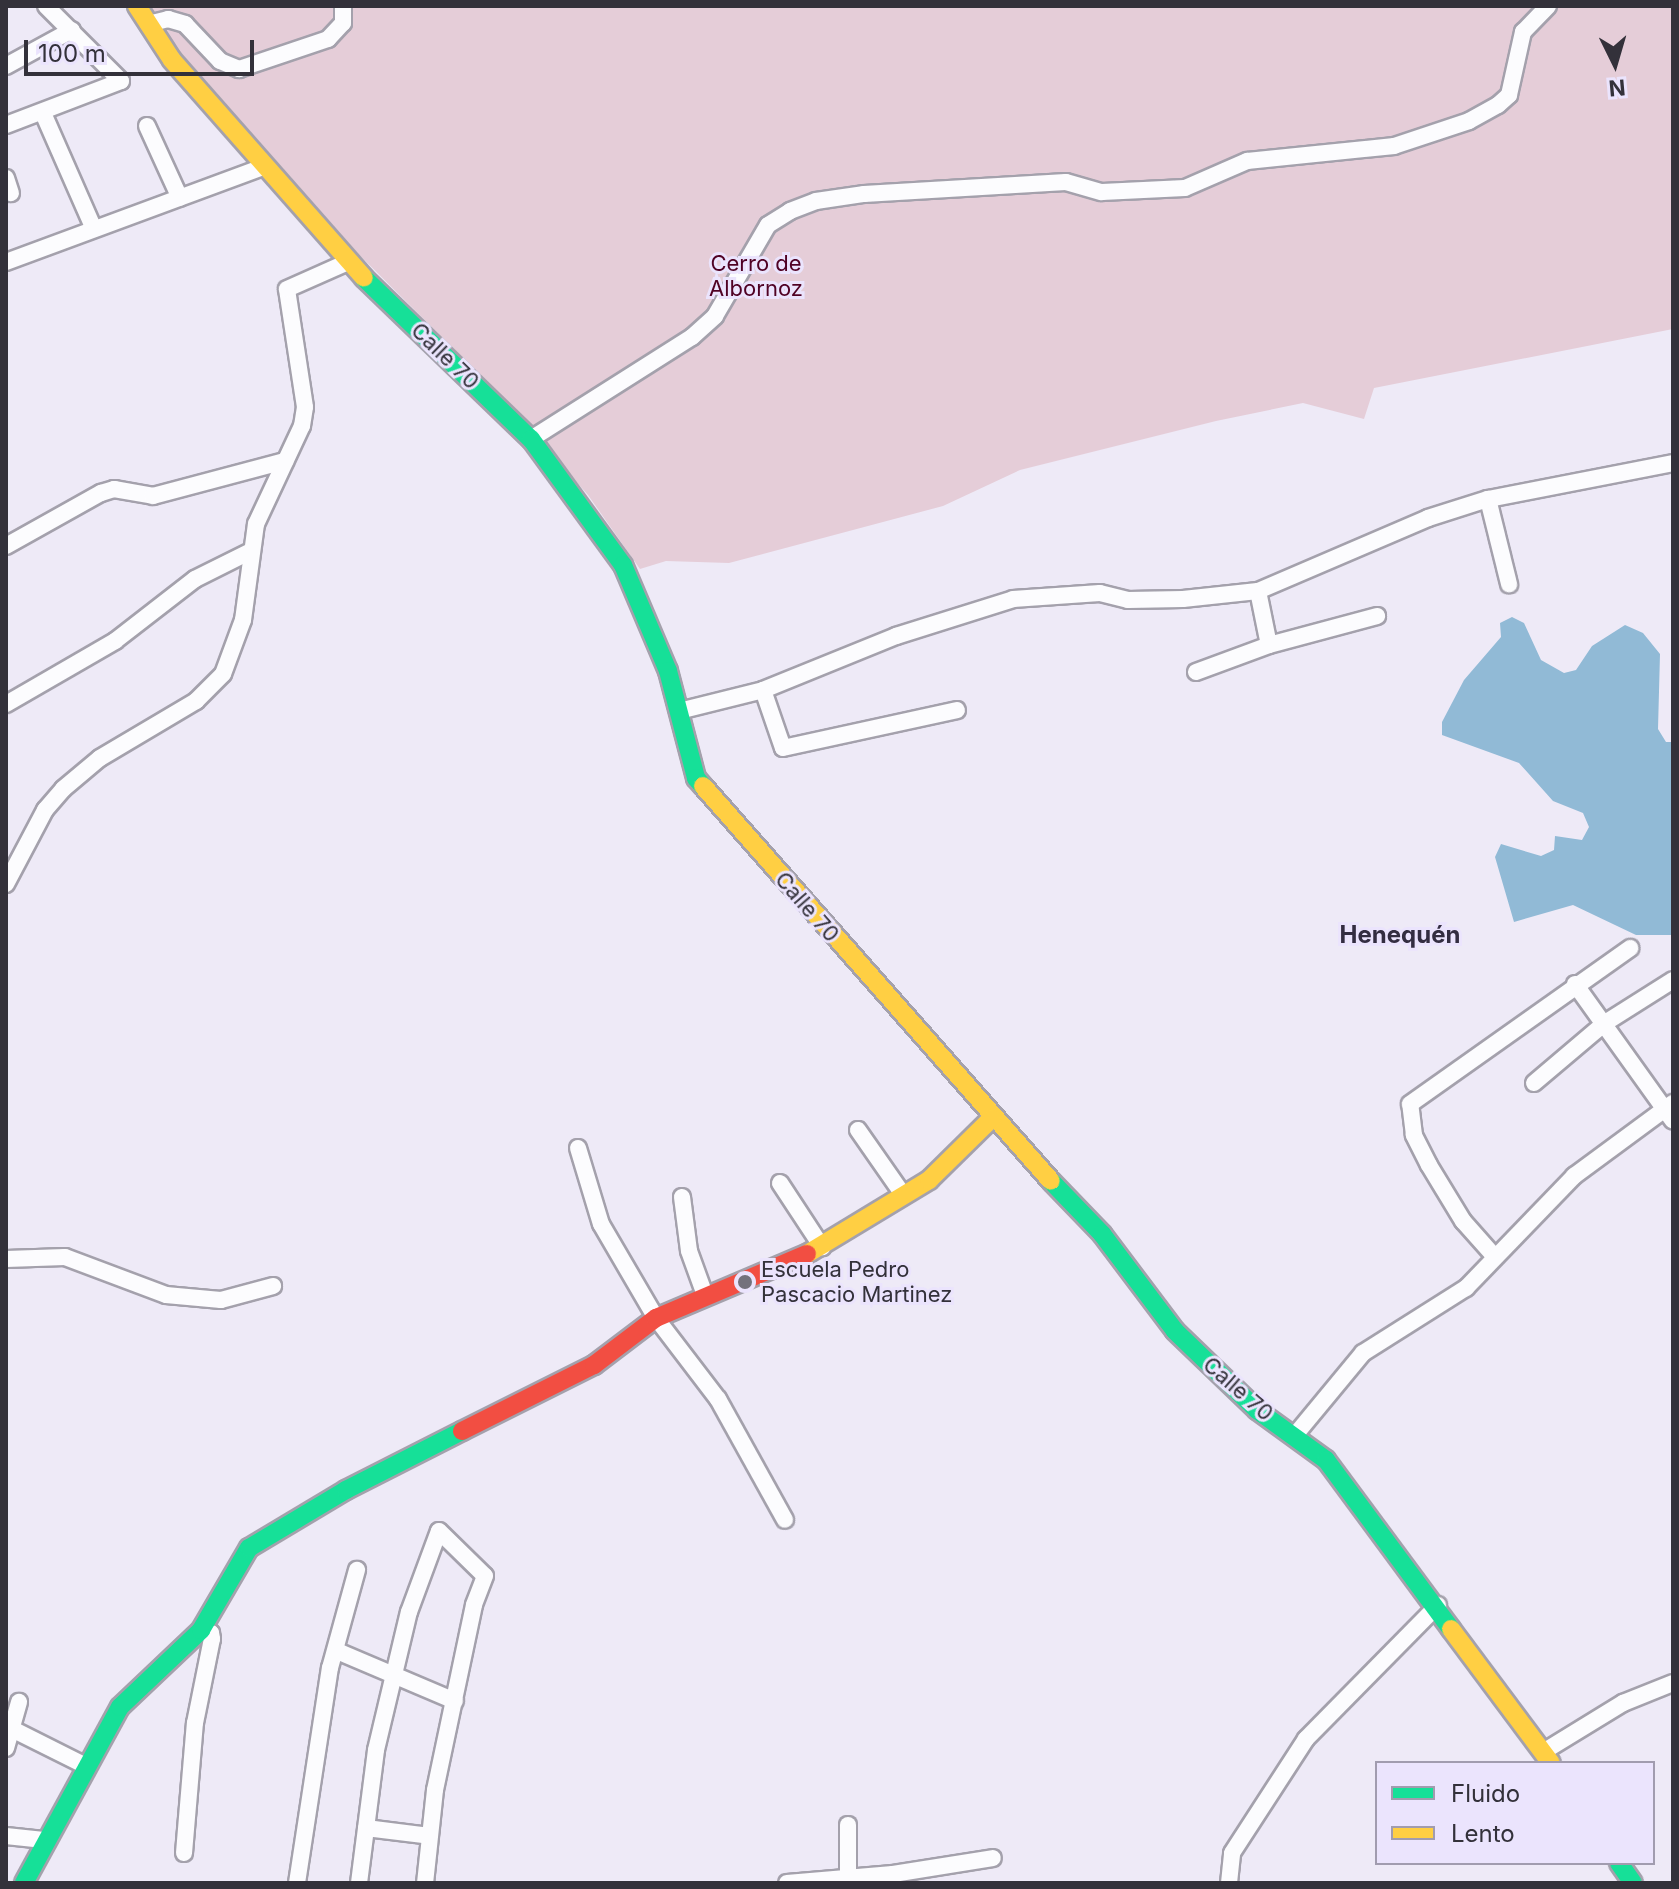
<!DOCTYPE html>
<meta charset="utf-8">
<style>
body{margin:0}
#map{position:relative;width:1679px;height:1889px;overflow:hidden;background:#eeeaf7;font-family:Inter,sans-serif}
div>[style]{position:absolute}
.green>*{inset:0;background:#e5cdd8}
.water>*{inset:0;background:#91bad6}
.roads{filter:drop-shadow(2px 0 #a4a1ac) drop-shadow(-2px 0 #a4a1ac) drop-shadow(0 2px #a4a1ac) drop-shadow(0 -2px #a4a1ac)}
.street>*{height:16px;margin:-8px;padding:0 8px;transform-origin:8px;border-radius:8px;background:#fcfcfe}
.fast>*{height:18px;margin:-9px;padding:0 9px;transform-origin:9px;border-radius:9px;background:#16e098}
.slow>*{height:18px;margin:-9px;padding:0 9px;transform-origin:9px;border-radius:9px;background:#ffcf43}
.jam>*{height:18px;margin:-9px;padding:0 9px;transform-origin:9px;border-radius:9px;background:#f24e42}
.dots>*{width:22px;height:22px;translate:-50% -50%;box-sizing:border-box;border:4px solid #ebe4fd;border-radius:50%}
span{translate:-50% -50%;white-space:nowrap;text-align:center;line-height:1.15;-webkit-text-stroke:6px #ebe4fd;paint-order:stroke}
.park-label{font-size:22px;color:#500224}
.street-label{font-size:22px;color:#33313a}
.poi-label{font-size:22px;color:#33313a}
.left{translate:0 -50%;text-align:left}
.neighbourhood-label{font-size:24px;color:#332d41;font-weight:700}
.frame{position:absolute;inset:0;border:8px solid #33313a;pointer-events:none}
.legend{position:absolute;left:1375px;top:1761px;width:280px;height:104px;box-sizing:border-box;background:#ebe4fd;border:2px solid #a19caf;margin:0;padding:10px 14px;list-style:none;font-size:24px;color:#33313a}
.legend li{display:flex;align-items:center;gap:16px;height:40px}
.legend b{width:40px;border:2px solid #a19caf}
.north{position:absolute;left:1575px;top:24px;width:80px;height:80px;-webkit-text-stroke:6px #ebe4fd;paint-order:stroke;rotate:175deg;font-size:22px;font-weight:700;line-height:32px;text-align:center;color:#33313a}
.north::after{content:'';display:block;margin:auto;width:28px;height:36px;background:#33313a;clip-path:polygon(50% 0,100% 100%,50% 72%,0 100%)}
.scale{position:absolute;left:24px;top:40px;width:230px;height:36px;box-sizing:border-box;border:4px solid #33313a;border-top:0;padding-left:10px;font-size:24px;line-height:28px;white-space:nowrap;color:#33313a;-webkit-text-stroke:6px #ebe4fd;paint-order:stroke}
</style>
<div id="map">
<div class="green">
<i style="clip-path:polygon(148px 6px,1673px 6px,1673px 329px,1374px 388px,1364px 419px,1303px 403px,1216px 421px,1020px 470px,943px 506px,729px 563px,666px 561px,640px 569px,588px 495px,494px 389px,267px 163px,178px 56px)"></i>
</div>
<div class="water">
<i style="clip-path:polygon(1512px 617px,1524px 623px,1541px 660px,1564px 673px,1576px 670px,1592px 646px,1625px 625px,1643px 633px,1660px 654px,1658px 729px,1666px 742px,1673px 742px,1673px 935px,1636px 935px,1573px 905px,1514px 922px,1495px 857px,1501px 844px,1541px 856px,1554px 850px,1555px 836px,1582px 840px,1589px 827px,1583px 813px,1553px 801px,1519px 763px,1442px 735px,1442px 722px,1464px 680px,1501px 637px,1500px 623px)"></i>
</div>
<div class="roads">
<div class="street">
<i style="left:148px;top:24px;width:21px;rotate:-14deg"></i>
<i style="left:168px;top:19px;width:18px;rotate:16deg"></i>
<i style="left:185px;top:24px;width:51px;rotate:46.6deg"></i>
<i style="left:220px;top:61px;width:21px;rotate:23deg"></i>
<i style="left:239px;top:69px;width:94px;rotate:-18.6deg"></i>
<i style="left:328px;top:39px;width:22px;rotate:-47deg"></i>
<i style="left:343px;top:23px;width:17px;rotate:-90deg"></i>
<i style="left:6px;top:66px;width:75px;rotate:-28.6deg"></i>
<i style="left:43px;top:113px;width:124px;rotate:66.3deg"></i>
<i style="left:6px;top:125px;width:123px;rotate:-20.9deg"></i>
<i style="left:121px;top:81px;width:106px;rotate:-135deg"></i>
<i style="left:147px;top:126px;width:79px;rotate:65.4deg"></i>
<i style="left:6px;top:178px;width:16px;rotate:72deg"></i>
<i style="left:6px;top:262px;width:274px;rotate:-20.3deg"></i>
<i style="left:531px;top:439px;width:191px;rotate:-32.4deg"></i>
<i style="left:692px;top:337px;width:31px;rotate:-42deg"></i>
<i style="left:715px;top:316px;width:105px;rotate:-59.8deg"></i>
<i style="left:768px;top:225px;width:26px;rotate:-32deg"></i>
<i style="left:790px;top:211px;width:28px;rotate:-21deg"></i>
<i style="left:816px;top:201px;width:49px;rotate:-8.3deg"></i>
<i style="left:864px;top:194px;width:202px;rotate:-3.4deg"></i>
<i style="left:1066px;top:182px;width:37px;rotate:16deg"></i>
<i style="left:1102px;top:192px;width:83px;rotate:-2.8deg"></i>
<i style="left:1185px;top:188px;width:68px;rotate:-23.5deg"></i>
<i style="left:1247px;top:161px;width:148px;rotate:-5.8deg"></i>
<i style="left:1394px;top:146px;width:79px;rotate:-18.4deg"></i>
<i style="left:1469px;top:121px;width:33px;rotate:-29deg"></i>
<i style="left:1498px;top:105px;width:15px;rotate:-42deg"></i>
<i style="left:1509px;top:95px;width:65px;rotate:-77.5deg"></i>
<i style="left:1523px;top:32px;width:36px;rotate:-46deg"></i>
<i style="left:1488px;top:499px;width:88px;rotate:76.1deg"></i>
<i style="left:6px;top:546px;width:109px;rotate:-29.2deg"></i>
<i style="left:101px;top:493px;width:14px;rotate:-17deg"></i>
<i style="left:114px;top:489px;width:40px;rotate:10deg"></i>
<i style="left:153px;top:496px;width:137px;rotate:-14.9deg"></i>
<i style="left:1258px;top:591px;width:55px;rotate:78.5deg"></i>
<i style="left:1196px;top:672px;width:78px;rotate:-20.3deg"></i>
<i style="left:1269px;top:645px;width:112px;rotate:-15deg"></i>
<i style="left:763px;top:690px;width:61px;rotate:71deg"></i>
<i style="left:783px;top:748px;width:178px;rotate:-12.3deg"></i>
<i style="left:6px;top:704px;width:126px;rotate:-30deg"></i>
<i style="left:115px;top:641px;width:101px;rotate:-37.8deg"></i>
<i style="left:195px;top:579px;width:63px;rotate:-26.6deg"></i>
<i style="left:679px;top:711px;width:87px;rotate:-14deg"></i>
<i style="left:763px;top:690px;width:144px;rotate:-22.1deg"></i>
<i style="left:896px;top:636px;width:123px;rotate:-17.5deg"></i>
<i style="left:1013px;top:599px;width:87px;rotate:-3.9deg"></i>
<i style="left:1100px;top:593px;width:29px;rotate:14deg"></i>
<i style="left:1128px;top:600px;width:55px;rotate:-1deg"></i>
<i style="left:1183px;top:599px;width:75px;rotate:-6.1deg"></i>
<i style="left:1258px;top:591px;width:185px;rotate:-23.2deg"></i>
<i style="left:1428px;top:518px;width:63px;rotate:-17.6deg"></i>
<i style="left:1488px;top:499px;width:188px;rotate:-11deg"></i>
<i style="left:6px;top:884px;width:84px;rotate:-62.2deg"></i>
<i style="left:45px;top:810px;width:28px;rotate:-49deg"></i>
<i style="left:63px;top:789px;width:48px;rotate:-40deg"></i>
<i style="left:100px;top:758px;width:112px;rotate:-30.7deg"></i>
<i style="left:196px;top:701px;width:38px;rotate:-45deg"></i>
<i style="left:223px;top:674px;width:58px;rotate:-69.7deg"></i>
<i style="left:243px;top:620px;width:97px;rotate:-82.3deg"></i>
<i style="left:256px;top:524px;width:108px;rotate:-64.9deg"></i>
<i style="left:302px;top:426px;width:19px;rotate:-81deg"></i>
<i style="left:305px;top:407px;width:119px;rotate:-98.7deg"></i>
<i style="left:287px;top:289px;width:67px;rotate:-23.9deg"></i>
<i style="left:1575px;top:984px;width:168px;rotate:54.4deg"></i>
<i style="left:1534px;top:1083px;width:93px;rotate:-40.2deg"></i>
<i style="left:1605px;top:1023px;width:80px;rotate:-32.3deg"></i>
<i style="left:858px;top:1130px;width:80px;rotate:55.1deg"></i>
<i style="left:578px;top:1148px;width:79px;rotate:73.2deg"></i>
<i style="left:601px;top:1224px;width:109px;rotate:59.7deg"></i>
<i style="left:656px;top:1318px;width:102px;rotate:52.6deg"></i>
<i style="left:718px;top:1399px;width:138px;rotate:61deg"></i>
<i style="left:780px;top:1183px;width:77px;rotate:56.7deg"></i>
<i style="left:682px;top:1197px;width:54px;rotate:82.6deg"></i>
<i style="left:689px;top:1251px;width:47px;rotate:70deg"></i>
<i style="left:1495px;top:1257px;width:48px;rotate:-131.6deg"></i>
<i style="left:1463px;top:1221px;width:66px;rotate:-121.3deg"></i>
<i style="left:1429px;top:1165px;width:34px;rotate:-117deg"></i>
<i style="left:1414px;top:1135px;width:31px;rotate:-97deg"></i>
<i style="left:1410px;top:1104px;width:270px;rotate:-35.3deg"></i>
<i style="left:6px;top:1259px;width:59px;rotate:-1.9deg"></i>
<i style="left:65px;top:1257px;width:108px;rotate:20.6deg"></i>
<i style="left:166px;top:1295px;width:55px;rotate:5.2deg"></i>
<i style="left:221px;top:1300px;width:54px;rotate:-15.1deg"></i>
<i style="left:1296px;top:1434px;width:105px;rotate:-50.4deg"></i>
<i style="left:1363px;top:1353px;width:122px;rotate:-32.3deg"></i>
<i style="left:1466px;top:1288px;width:156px;rotate:-46deg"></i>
<i style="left:1574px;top:1176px;width:123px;rotate:-36.4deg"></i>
<i style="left:337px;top:1651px;width:128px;rotate:23deg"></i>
<i style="left:14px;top:1730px;width:78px;rotate:26.6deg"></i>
<i style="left:6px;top:1748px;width:48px;rotate:-74.2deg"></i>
<i style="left:1543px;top:1752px;width:94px;rotate:-31.5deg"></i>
<i style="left:1623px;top:1703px;width:54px;rotate:-21.8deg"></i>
<i style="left:366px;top:1828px;width:64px;rotate:7.1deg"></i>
<i style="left:6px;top:1836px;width:38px;rotate:6deg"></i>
<i style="left:184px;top:1853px;width:130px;rotate:-85.2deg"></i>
<i style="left:195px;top:1723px;width:86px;rotate:-78.6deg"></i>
<i style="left:212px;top:1639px;width:6px;rotate:-99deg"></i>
<i style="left:211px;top:1633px;width:10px;rotate:-163deg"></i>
<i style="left:297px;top:1883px;width:218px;rotate:-81.3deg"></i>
<i style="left:330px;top:1668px;width:102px;rotate:-74.6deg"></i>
<i style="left:359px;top:1883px;width:134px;rotate:-82.7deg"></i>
<i style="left:376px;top:1750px;width:142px;rotate:-76.6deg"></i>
<i style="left:409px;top:1612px;width:86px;rotate:-69.7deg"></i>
<i style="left:439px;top:1531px;width:64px;rotate:44.4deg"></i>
<i style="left:485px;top:1576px;width:31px;rotate:111deg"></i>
<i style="left:474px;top:1605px;width:189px;rotate:101.9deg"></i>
<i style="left:435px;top:1790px;width:94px;rotate:96.1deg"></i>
<i style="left:787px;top:1883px;width:106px;rotate:-4.9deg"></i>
<i style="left:893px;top:1874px;width:101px;rotate:-9.1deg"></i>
<i style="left:848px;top:1883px;width:58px;rotate:-90deg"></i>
<i style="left:1229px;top:1883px;width:30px;rotate:-84deg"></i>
<i style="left:1232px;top:1853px;width:136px;rotate:-57deg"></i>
<i style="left:1306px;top:1739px;width:188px;rotate:-45.4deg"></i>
</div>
<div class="fast">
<i style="left:364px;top:278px;width:232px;rotate:44deg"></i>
<i style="left:531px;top:439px;width:156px;rotate:53.9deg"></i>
<i style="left:623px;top:565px;width:115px;rotate:67deg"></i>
<i style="left:668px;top:671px;width:111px;rotate:75.3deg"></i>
<i style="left:696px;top:778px;width:11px;rotate:49deg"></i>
<i style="left:1051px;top:1181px;width:74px;rotate:46.1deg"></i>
<i style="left:1102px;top:1234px;width:121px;rotate:53deg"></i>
<i style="left:1175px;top:1331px;width:114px;rotate:43.9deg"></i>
<i style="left:1257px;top:1410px;width:85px;rotate:35.9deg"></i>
<i style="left:1326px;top:1460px;width:210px;rotate:53.5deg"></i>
<i style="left:1619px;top:1863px;width:24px;rotate:55deg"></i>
<i style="left:24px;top:1883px;width:200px;rotate:-61.4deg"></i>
<i style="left:120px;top:1707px;width:112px;rotate:-43.5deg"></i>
<i style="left:201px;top:1630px;width:95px;rotate:-59.7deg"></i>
<i style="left:249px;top:1548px;width:113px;rotate:-30.9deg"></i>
<i style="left:346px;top:1490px;width:130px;rotate:-27deg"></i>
</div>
<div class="slow">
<i style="left:137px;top:6px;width:64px;rotate:57.1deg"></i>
<i style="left:172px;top:60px;width:290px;rotate:48.6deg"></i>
<i style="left:703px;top:786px;width:526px;rotate:48.62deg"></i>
<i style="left:807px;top:1254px;width:143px;rotate:-31.2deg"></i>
<i style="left:929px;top:1180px;width:88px;rotate:-44.5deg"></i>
<i style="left:1451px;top:1629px;width:167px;rotate:53.3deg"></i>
</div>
<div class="jam">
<i style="left:462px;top:1431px;width:148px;rotate:-26.6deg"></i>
<i style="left:594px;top:1365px;width:78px;rotate:-37.2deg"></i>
<i style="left:656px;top:1318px;width:164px;rotate:-23deg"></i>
</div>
</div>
<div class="dots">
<i style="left:745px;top:1282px;background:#74727c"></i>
</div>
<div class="park-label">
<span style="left:756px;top:276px">Cerro de<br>Albornoz</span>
</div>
<div class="street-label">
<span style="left:445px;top:356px;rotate:44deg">Calle 70</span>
<span style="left:807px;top:907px;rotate:49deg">Calle 70</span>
<span style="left:1238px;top:1389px;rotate:41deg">Calle 70</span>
</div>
<div class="poi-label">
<span class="left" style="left:761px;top:1282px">Escuela Pedro<br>Pascacio Martinez</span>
</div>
<div class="neighbourhood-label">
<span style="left:1400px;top:935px">Henequén</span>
</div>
<div class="frame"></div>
<ul class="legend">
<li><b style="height:10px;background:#16e098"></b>Fluido</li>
<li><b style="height:10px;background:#ffcf43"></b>Lento</li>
</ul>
<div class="north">N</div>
<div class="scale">100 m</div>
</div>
